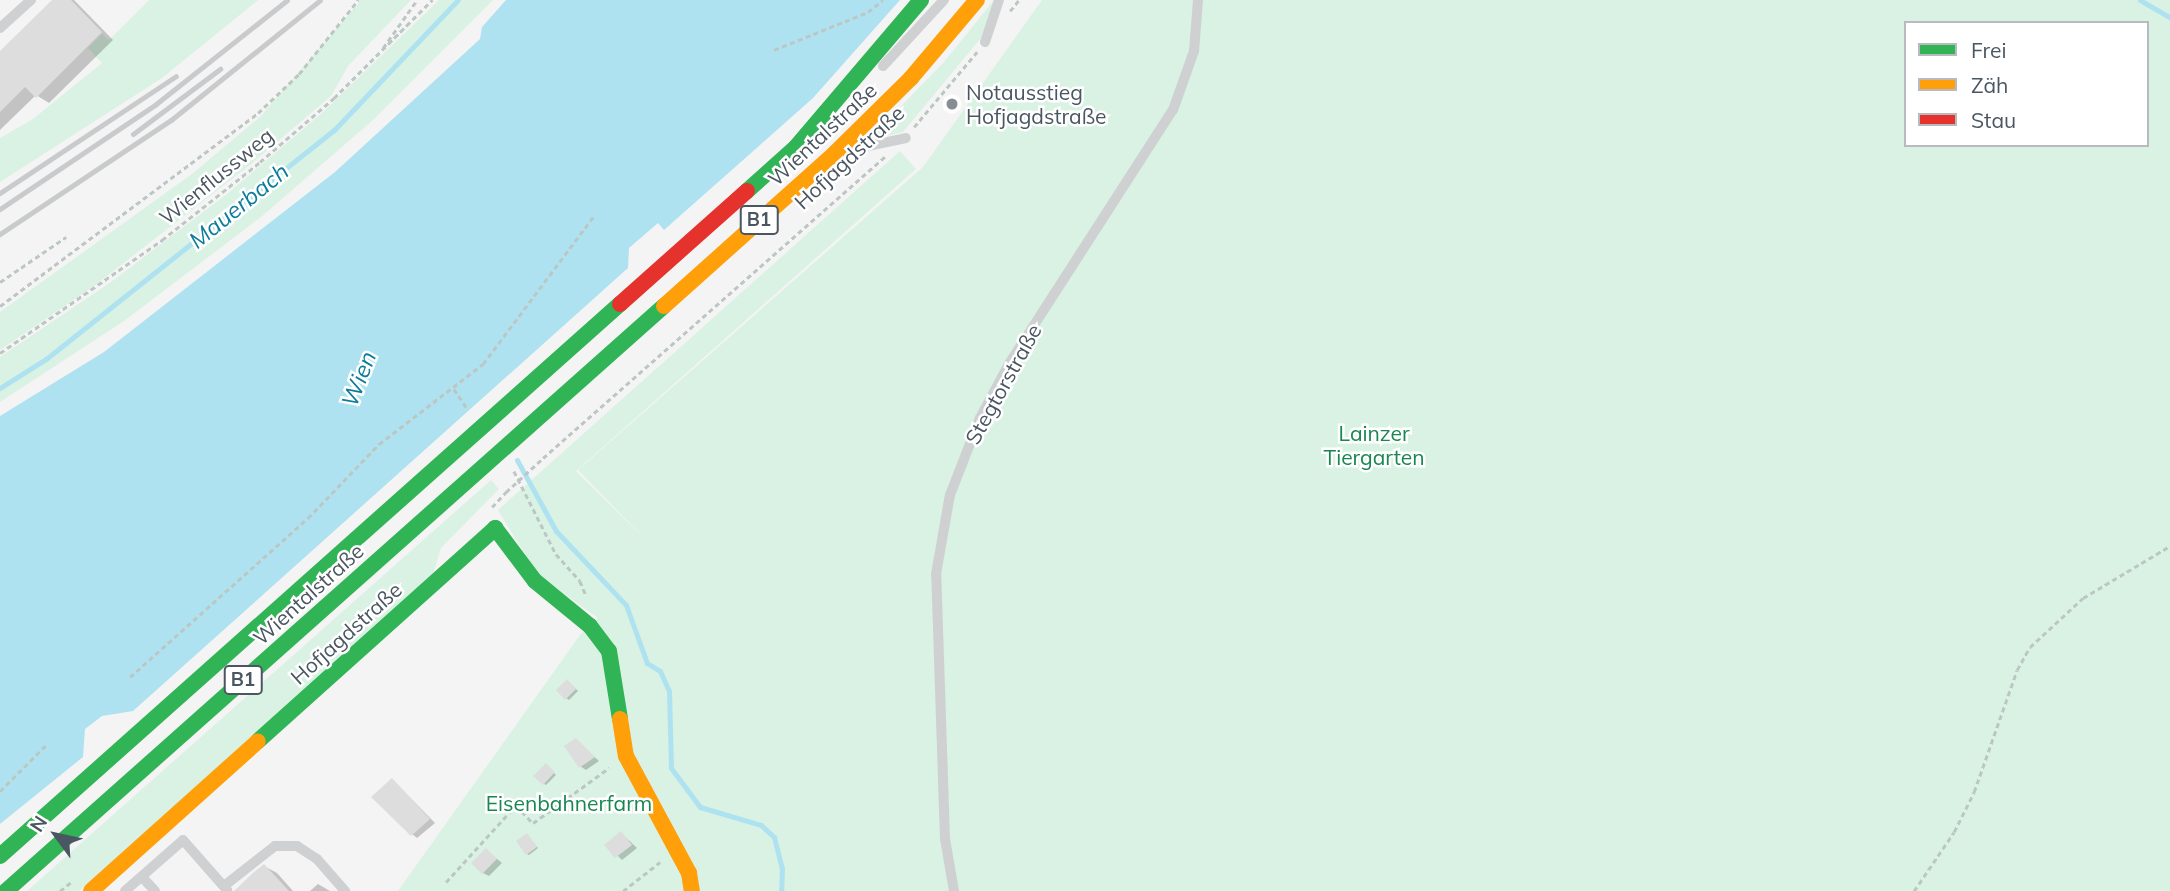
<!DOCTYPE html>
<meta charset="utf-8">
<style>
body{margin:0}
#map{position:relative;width:2170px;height:891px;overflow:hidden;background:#f4f4f4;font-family:Mulish,sans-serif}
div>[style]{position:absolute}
.green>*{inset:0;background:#d9f2e3}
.water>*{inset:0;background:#aee2f0}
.shadow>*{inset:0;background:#0003}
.stream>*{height:5px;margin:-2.5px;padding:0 2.5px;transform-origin:2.5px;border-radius:2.5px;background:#aee2f0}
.building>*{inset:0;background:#ddddde}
.path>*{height:2.5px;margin-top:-1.25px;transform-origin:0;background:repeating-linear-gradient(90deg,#bcc7c4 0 5px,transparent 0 8.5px)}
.lane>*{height:10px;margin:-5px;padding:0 5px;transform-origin:5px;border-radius:5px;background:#ced0d2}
.fast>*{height:16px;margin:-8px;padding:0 8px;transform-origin:8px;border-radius:8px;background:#30b455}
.slow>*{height:16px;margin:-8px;padding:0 8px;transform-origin:8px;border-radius:8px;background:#ff9f0a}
.jam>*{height:16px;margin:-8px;padding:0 8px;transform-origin:8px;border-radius:8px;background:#e5322d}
.rail>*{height:5px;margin:-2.5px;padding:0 2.5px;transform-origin:2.5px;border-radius:2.5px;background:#c9cacc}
.path-bridge>*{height:2.5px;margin-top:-1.25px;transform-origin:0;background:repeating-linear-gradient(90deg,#bcc7c4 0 5px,transparent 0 8.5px)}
.dots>*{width:19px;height:19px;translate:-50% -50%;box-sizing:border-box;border:4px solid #fff;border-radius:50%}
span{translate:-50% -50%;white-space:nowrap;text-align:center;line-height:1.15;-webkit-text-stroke:5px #fff;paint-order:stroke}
.shield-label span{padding:2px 5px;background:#fff;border:2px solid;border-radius:5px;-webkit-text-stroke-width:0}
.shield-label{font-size:19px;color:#4a5661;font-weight:700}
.poi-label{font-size:21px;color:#4a5661}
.left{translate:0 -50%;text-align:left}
.street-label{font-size:21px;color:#4a5661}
.park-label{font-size:21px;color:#17864f}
.water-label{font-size:23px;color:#0c7c9b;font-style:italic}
.legend{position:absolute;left:1904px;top:21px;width:245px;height:126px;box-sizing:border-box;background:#fff;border:2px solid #b7bbc0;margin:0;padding:9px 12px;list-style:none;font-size:21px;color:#4a5661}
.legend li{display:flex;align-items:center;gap:14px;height:35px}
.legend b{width:35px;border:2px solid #b7bbc0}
.north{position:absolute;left:21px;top:800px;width:70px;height:70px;-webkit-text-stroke:5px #fff;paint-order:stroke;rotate:303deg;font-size:19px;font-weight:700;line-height:28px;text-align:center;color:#4a5661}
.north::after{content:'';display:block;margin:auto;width:24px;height:32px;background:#4a5661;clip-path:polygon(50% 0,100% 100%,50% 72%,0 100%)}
</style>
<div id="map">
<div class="green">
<i style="clip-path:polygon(149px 0,258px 0,162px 78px,0 182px,0 138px,33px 119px,102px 63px,88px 48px,102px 34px,109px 40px)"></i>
<i style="clip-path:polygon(361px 0,411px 0,348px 66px,331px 96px,251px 164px,94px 286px,0 350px,0 312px,192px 174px,261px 116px)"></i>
<i style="clip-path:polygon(439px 0,493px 0,373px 120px,261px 217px,124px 321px,0 402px,0 357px,111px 282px,227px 194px,322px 113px)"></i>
<i style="clip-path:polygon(994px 0,981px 38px,903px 132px,867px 141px,944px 62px)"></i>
<i style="clip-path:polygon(evenodd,1042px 0,2170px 0,2170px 891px,398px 891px,580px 635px,598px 618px,537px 574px,498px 510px,900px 151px,916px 169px,576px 471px,650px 544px,578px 470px,923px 167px,1042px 0,1906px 23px,2147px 23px,2147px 145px,1906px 145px,1906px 23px)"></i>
<i style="clip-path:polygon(491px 480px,499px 489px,441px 548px,431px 581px,79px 891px,27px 891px)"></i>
</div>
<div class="water">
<i style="clip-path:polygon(506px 0,900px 0,813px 98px,664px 230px,658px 223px,629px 248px,628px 268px,133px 711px,102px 716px,85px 729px,83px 757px,0 824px,0 416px,104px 352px,335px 172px,480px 39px,482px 27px)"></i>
</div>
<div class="shadow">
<i style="clip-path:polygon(55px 0,74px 0,113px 40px,49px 103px,36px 95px,0 130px,0 54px)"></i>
<i style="clip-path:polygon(570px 683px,578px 691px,569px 700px,566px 698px)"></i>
<i style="clip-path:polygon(576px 740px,599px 761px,586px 770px,580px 766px)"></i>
<i style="clip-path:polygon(548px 767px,556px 775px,546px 785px,544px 784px)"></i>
<i style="clip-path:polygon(393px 780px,435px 823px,417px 838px,412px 834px)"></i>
<i style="clip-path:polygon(621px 833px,637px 848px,622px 860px,607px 845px)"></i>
<i style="clip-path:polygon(527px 835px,538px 848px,529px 855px,527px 854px)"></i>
<i style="clip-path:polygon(486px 850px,502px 863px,489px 876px,483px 873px)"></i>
<i style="clip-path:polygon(264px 866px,277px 873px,293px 891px,243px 891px)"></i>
<i style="clip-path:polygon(318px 884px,330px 891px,310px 891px)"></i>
</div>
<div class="stream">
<i style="left:2140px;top:0;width:34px;rotate:30deg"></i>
<i style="left:0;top:388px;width:54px;rotate:-32.2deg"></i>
<i style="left:46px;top:359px;width:369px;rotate:-38.5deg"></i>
<i style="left:335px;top:129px;width:178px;rotate:-46.4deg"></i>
<i style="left:517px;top:460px;width:81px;rotate:61.2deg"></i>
<i style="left:556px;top:531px;width:102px;rotate:46.6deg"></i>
<i style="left:626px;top:605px;width:62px;rotate:70.1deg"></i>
<i style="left:647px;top:663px;width:15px;rotate:32deg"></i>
<i style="left:660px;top:671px;width:22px;rotate:66deg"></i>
<i style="left:669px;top:691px;width:77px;rotate:88.5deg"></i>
<i style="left:671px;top:768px;width:49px;rotate:53.4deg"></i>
<i style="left:700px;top:807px;width:64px;rotate:16.4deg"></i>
<i style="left:761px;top:825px;width:18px;rotate:43deg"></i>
<i style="left:774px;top:837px;width:32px;rotate:76deg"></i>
<i style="left:782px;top:868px;width:23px;rotate:92deg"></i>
</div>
<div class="building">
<i style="clip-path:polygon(52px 0,71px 0,102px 32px,36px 98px,25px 87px,0 112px,0 51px)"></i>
<i style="clip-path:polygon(567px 679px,576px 689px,565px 700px,556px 690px)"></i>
<i style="clip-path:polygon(576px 738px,595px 757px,579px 768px,564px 746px)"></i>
<i style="clip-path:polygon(546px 763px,555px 772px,543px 785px,533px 776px)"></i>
<i style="clip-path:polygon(392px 778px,430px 819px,411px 836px,371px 797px)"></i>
<i style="clip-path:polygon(621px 831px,632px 845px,615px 858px,604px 845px)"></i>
<i style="clip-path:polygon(527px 833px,537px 847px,526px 855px,516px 841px)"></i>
<i style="clip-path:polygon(486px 848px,497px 859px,482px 874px,471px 863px)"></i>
<i style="clip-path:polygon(264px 864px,289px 891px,234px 891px,254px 872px)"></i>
</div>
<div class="path">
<i style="left:1010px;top:11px;width:14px;rotate:-51deg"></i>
<i style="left:383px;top:48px;width:59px;rotate:-54.7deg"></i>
<i style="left:774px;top:50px;width:101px;rotate:-22deg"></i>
<i style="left:868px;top:12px;width:19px;rotate:-39deg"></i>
<i style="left:914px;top:127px;width:98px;rotate:-50deg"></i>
<i style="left:0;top:282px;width:80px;rotate:-34.3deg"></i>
<i style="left:0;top:306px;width:322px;rotate:-36.8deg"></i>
<i style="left:258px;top:113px;width:57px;rotate:-43.6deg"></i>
<i style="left:299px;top:74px;width:95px;rotate:-51.4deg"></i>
<i style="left:0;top:353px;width:198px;rotate:-34.9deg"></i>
<i style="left:162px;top:240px;width:125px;rotate:-38.5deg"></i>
<i style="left:260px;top:162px;width:98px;rotate:-40.9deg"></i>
<i style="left:334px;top:98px;width:139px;rotate:-45deg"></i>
<i style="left:454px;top:389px;width:23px;rotate:56deg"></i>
<i style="left:543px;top:458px;width:456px;rotate:-41.4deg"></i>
<i style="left:514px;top:471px;width:93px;rotate:63.2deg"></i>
<i style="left:556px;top:554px;width:36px;rotate:48deg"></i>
<i style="left:580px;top:581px;width:15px;rotate:67deg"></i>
<i style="left:492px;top:507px;width:21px;rotate:-47deg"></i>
<i style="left:130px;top:677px;width:239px;rotate:-41.8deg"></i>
<i style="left:308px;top:518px;width:103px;rotate:-46.2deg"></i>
<i style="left:379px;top:444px;width:131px;rotate:-37.6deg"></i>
<i style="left:483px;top:364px;width:184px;rotate:-53.2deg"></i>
<i style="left:0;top:791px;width:68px;rotate:-45deg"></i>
<i style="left:446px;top:882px;width:104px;rotate:-47.7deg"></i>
<i style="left:516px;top:805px;width:25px;rotate:47deg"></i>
<i style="left:533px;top:823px;width:94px;rotate:-35.9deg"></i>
<i style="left:60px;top:891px;width:14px;rotate:-39deg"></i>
<i style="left:623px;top:891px;width:47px;rotate:-38.1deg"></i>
<i style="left:1914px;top:891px;width:71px;rotate:-55.9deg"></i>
<i style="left:1954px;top:832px;width:45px;rotate:-63.4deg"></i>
<i style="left:1974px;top:792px;width:129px;rotate:-70.6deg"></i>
<i style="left:2017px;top:670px;width:26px;rotate:-61deg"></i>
<i style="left:2030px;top:647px;width:72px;rotate:-42.8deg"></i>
<i style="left:2083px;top:598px;width:101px;rotate:-30.9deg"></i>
</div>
<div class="lane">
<i style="left:0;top:28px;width:42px;rotate:-42.1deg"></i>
<i style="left:985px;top:42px;width:44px;rotate:-71.6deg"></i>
<i style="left:883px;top:66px;width:90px;rotate:-47.3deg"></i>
<i style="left:849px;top:150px;width:58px;rotate:-11.9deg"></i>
<i style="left:142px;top:877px;width:19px;rotate:47deg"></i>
<i style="left:224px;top:886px;width:65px;rotate:-38.1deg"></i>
<i style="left:275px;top:846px;width:22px"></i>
<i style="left:297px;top:846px;width:24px;rotate:33deg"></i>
<i style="left:317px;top:859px;width:43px;rotate:48.8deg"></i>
<i style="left:125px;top:891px;width:77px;rotate:-41.3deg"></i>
<i style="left:183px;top:840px;width:67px;rotate:48.7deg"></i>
<i style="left:954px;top:891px;width:53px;rotate:-99.8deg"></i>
<i style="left:945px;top:839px;width:265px;rotate:-91.9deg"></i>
<i style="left:936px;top:574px;width:80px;rotate:-80deg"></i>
<i style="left:950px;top:495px;width:83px;rotate:-68.7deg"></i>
<i style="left:980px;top:418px;width:61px;rotate:-61.8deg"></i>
<i style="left:1009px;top:364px;width:302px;rotate:-57.2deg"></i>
<i style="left:1173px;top:110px;width:63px;rotate:-70.4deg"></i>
<i style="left:1194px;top:51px;width:51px;rotate:-85.5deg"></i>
</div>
<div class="fast">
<i style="left:747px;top:191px;width:66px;rotate:-41.9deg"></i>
<i style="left:796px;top:147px;width:193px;rotate:-49.6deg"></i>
<i style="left:258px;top:741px;width:319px;rotate:-41.9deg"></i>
<i style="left:495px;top:528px;width:66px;rotate:53deg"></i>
<i style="left:535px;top:581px;width:71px;rotate:39.3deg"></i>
<i style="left:590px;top:626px;width:31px;rotate:53deg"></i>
<i style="left:609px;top:651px;width:69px;rotate:80.8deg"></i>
<i style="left:0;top:856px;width:830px;rotate:-41.68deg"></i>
<i style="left:6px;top:891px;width:880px;rotate:-41.64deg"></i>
</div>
<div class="slow">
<i style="left:664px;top:306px;width:229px;rotate:-41.8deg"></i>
<i style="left:835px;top:153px;width:107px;rotate:-44.6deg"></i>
<i style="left:911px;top:78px;width:102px;rotate:-49.8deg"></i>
<i style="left:620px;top:719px;width:37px;rotate:81deg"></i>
<i style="left:626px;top:756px;width:133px;rotate:61.7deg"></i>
<i style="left:689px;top:873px;width:18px;rotate:81deg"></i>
<i style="left:91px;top:891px;width:224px;rotate:-41.9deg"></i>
</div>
<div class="jam">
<i style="left:620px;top:304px;width:170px;rotate:-41.7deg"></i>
</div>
<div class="rail">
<i style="left:133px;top:134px;width:109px;rotate:-36.8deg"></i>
<i style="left:0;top:193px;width:211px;rotate:-33.6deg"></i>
<i style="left:0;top:209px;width:188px;rotate:-33.9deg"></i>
<i style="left:156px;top:104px;width:167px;rotate:-38.4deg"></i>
<i style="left:0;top:234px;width:206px;rotate:-33.7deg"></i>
<i style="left:171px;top:120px;width:191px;rotate:-38.8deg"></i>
</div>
<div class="path-bridge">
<i style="left:506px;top:492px;width:50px;rotate:-42.6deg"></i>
</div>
<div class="dots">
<i style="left:952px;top:104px;background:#868d94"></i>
</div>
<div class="shield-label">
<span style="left:759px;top:220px">B1</span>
<span style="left:243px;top:680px">B1</span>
</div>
<div class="poi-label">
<span class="left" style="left:966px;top:104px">Notausstieg<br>Hofjagdstraße</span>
</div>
<div class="street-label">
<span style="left:822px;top:134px;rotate:-43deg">Wientalstraße</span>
<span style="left:849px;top:157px;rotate:-43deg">Hofjagdstraße</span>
<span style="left:216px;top:176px;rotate:-39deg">Wienflussweg</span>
<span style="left:1003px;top:384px;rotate:-61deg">Stegtorstraße</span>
<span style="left:308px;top:594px;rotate:-42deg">Wientalstraße</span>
<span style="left:346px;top:633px;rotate:-42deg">Hofjagdstraße</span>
</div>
<div class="park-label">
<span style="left:1374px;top:445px">Lainzer<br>Tiergarten</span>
<span style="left:569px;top:803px">Eisenbahnerfarm</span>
</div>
<div class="water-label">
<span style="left:239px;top:206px;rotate:-39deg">Mauerbach</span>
<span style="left:359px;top:379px;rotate:-69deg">Wien</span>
</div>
<ul class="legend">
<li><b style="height:9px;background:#30b455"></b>Frei</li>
<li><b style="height:9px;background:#ff9f0a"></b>Zäh</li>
<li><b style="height:9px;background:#e5322d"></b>Stau</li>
</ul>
<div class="north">N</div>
</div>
